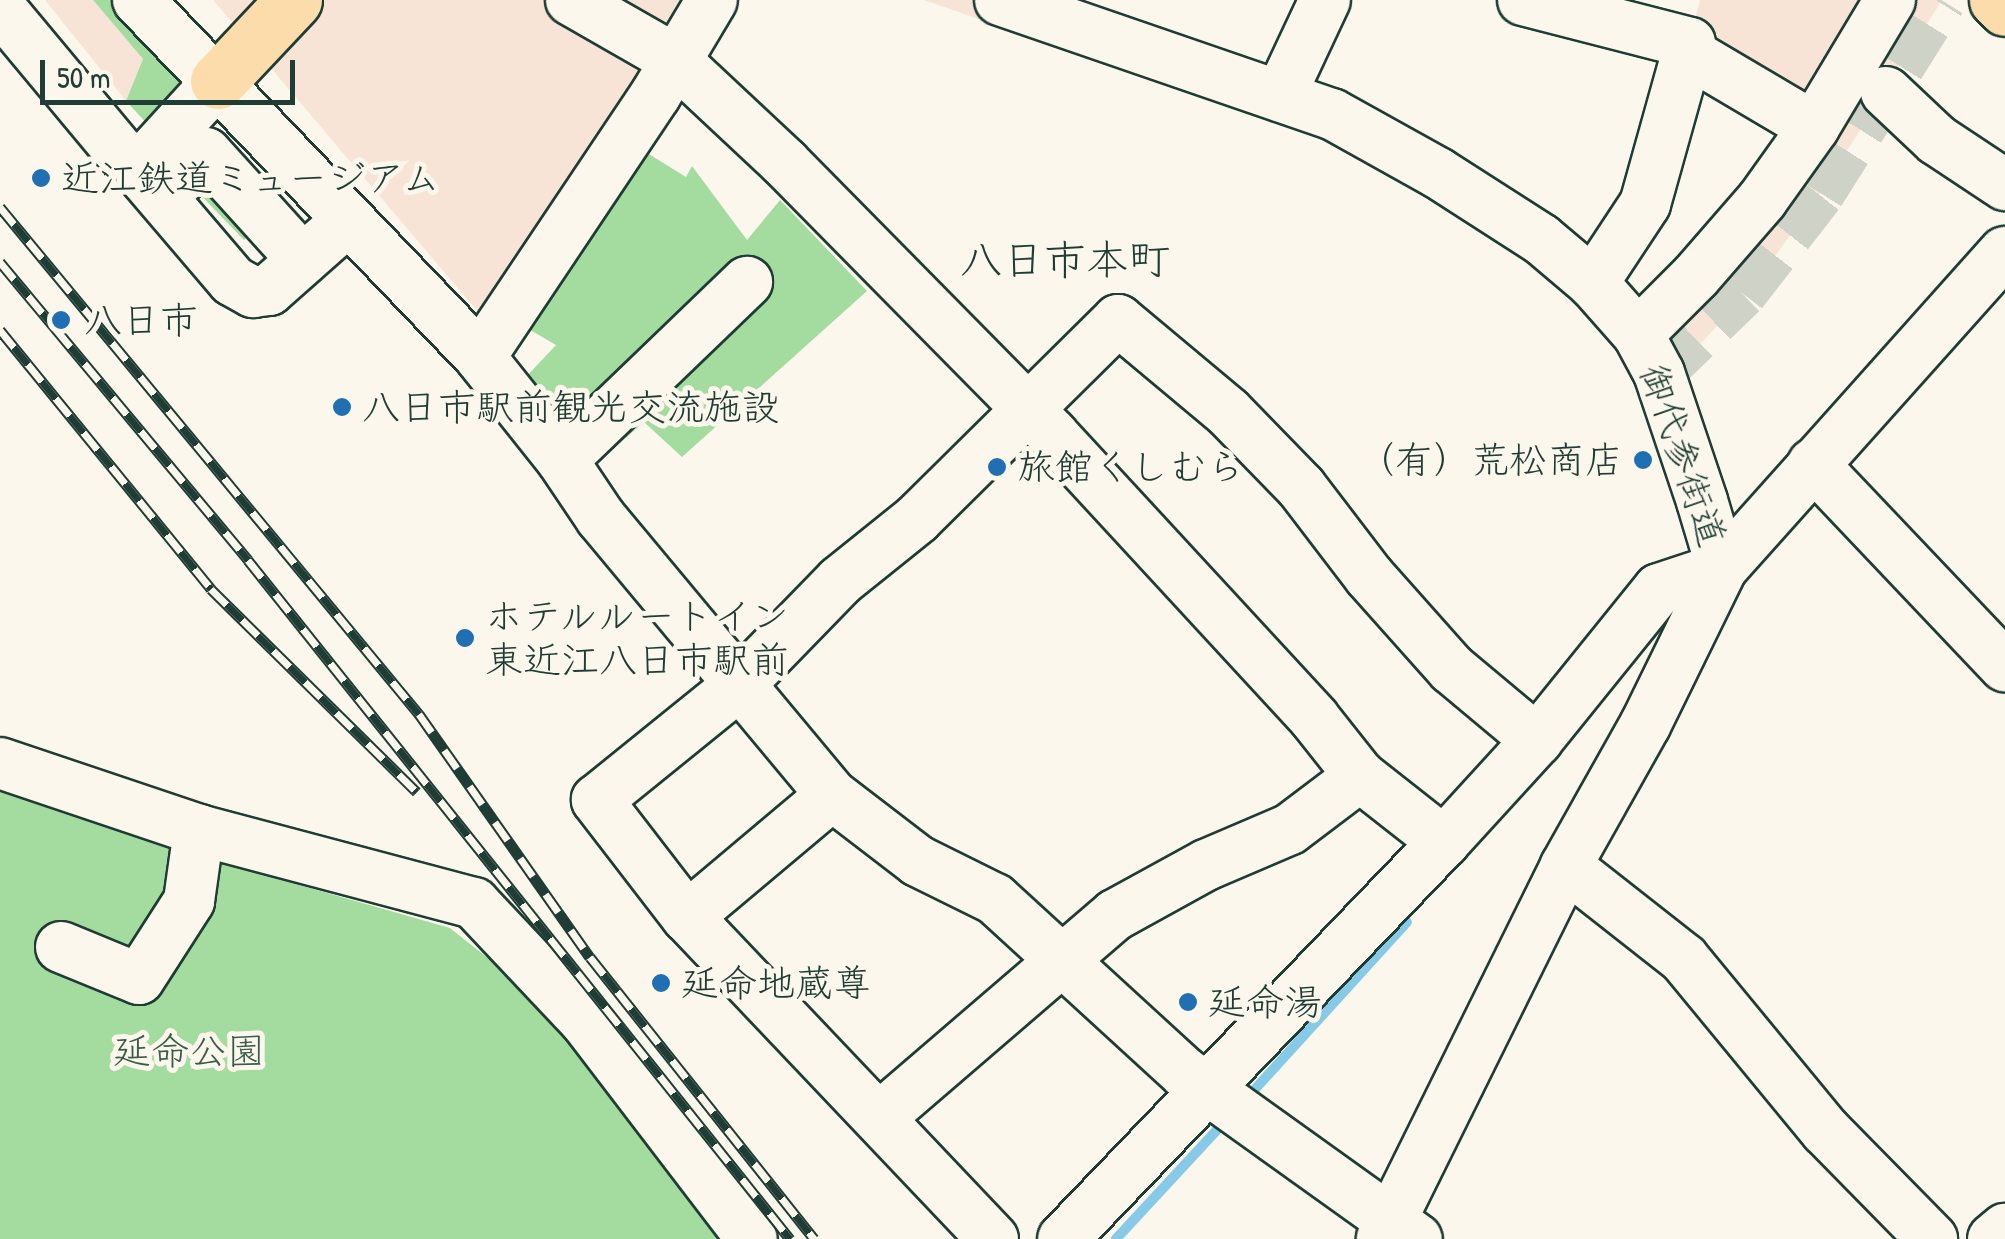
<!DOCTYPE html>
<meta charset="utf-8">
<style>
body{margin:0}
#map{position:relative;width:2005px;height:1239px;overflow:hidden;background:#fbf7ec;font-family:"Patrick Hand","Klee One",sans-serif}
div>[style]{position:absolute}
.built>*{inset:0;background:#f7e4d7}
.green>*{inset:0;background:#a4dca0}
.stream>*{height:10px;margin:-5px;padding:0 5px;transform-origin:5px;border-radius:5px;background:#87cae8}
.minor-tunnel>*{height:50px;margin-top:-25px;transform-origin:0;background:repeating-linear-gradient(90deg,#cfd2c7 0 50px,transparent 0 75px)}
.roads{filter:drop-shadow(2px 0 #1f3d34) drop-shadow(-2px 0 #1f3d34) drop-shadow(0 2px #1f3d34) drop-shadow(0 -2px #1f3d34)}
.minor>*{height:50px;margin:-25px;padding:0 25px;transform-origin:25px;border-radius:25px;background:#fbf7ec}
.major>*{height:55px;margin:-27.5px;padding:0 27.5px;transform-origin:27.5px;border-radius:27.5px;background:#fddcac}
.rail>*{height:11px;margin-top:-5.5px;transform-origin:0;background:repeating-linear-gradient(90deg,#fbf7ec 0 22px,#1f3d34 0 44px);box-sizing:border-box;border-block:2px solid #1f3d34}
.dots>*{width:28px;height:28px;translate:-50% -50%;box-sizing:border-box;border:5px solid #fbf7ec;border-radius:50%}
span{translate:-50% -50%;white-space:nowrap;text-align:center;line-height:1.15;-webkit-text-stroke:10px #fbf7ec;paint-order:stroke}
.poi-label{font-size:38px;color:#1f3d34}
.left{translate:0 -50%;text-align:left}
.right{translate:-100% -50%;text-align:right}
.street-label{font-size:38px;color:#1f3d34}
.park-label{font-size:38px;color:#3a5d4a}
.quarter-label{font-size:42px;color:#1f3d34}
.scale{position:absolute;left:40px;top:60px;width:255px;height:45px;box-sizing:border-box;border:5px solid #1f3d34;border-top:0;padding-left:12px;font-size:30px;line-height:35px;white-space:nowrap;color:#1f3d34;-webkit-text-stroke:8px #fbf7ec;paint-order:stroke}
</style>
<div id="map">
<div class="built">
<i style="clip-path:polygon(45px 0,93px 0,143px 59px,126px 101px)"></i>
<i style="clip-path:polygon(213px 0,712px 0,674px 59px,479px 313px)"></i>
<i style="clip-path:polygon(924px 0,1057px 0,1510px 195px,1599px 253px,1645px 314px,1792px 132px,1692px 30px,1700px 0,1942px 0,1823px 189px,1748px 294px,1675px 370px,1734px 518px,1697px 533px,1643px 381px,1561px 272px,1402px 178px,1316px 137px)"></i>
</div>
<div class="green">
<i style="clip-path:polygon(93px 0,117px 0,184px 76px,184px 94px,152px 129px,126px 101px,143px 59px)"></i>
<i style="clip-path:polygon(644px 151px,686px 177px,692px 166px,747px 240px,780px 200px,867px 291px,682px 457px,644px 422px,597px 463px,524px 379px,556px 345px,520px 324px)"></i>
<i style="clip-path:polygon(200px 177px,253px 231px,244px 240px,191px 185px)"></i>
<i style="clip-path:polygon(0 786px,223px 863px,450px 928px,494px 963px,636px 1115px,729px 1239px,0 1239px)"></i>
</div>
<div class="stream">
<i style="left:1246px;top:1099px;width:239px;rotate:-47.7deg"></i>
<i style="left:1116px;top:1239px;width:163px;rotate:-47.2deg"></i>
</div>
<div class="minor-tunnel">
<i style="left:1659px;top:373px;width:115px;rotate:-43.9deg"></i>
<i style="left:1742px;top:293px;width:127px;rotate:-52deg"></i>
<i style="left:1820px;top:193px;width:228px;rotate:-57.9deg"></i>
</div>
<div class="roads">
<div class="minor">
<i style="left:138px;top:0;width:494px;rotate:46.2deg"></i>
<i style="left:480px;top:357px;width:132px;rotate:51.5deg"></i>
<i style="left:562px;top:460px;width:70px;rotate:56.1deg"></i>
<i style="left:601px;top:518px;width:361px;rotate:50.2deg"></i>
<i style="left:832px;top:795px;width:108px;rotate:37.5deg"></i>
<i style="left:918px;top:861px;width:86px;rotate:26.3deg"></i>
<i style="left:995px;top:899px;width:258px;rotate:42.5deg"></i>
<i style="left:1185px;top:1073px;width:285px;rotate:35.6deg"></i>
<i style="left:571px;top:0;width:119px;rotate:29.8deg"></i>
<i style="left:674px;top:59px;width:152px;rotate:43.1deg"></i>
<i style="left:785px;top:163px;width:382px;rotate:45.4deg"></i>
<i style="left:1053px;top:435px;width:385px;rotate:47.3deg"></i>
<i style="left:1314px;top:718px;width:74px;rotate:51.6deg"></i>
<i style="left:1360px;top:776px;width:107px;rotate:38.2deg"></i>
<i style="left:1000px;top:0;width:351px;rotate:19deg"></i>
<i style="left:1332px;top:114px;width:121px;rotate:29.1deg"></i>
<i style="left:1438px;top:173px;width:122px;rotate:32.7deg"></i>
<i style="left:1541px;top:239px;width:68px;rotate:40.2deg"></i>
<i style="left:1593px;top:283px;width:68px;rotate:48.6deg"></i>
<i style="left:1638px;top:334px;width:44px;rotate:61.7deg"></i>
<i style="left:1659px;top:373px;width:135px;rotate:71.4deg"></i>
<i style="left:1702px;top:501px;width:70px;rotate:73.4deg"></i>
<i style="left:1722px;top:568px;width:175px;rotate:116.1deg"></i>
<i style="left:1645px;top:725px;width:162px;rotate:119.3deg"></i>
<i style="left:1566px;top:866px;width:416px;rotate:116.3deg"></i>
<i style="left:1523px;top:0;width:172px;rotate:14.4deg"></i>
<i style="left:1690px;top:43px;width:167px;rotate:105.6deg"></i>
<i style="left:1645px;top:204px;width:95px;rotate:123.4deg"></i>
<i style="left:0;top:8px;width:189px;rotate:50.2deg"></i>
<i style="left:121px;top:153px;width:24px;rotate:24deg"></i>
<i style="left:143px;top:163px;width:15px;rotate:82deg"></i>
<i style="left:145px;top:178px;width:135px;rotate:49.5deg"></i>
<i style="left:233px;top:281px;width:23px;rotate:29deg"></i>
<i style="left:253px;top:292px;width:16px;rotate:-7deg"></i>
<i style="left:269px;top:290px;width:106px;rotate:-41.5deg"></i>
<i style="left:1687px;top:52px;width:147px;rotate:30.6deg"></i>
<i style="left:1886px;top:92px;width:70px;rotate:43.3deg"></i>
<i style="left:1937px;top:140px;width:82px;rotate:33.5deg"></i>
<i style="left:1280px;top:96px;width:106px;rotate:-64.9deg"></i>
<i style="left:143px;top:163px;width:111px;rotate:-47.6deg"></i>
<i style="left:162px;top:197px;width:62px;rotate:-45deg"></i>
<i style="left:206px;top:153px;width:144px;rotate:47.8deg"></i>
<i style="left:1638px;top:334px;width:82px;rotate:-45deg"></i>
<i style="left:1696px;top:276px;width:101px;rotate:-49deg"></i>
<i style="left:1762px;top:200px;width:90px;rotate:-54.5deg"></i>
<i style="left:1814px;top:127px;width:148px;rotate:-59.1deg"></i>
<i style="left:480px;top:357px;width:316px;rotate:-56.2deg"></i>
<i style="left:656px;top:94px;width:109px;rotate:-59.2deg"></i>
<i style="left:562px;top:460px;width:257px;rotate:-43.9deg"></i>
<i style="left:1813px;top:464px;width:279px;rotate:46.5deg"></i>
<i style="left:0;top:763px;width:210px;rotate:18.6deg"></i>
<i style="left:199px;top:830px;width:285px;rotate:14.9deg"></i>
<i style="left:474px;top:903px;width:163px;rotate:46.7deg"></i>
<i style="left:586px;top:1022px;width:273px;rotate:52.6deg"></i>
<i style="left:1566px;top:866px;width:150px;rotate:38.2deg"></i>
<i style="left:1684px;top:959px;width:222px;rotate:50.5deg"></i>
<i style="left:1825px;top:1130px;width:153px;rotate:45.5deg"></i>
<i style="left:687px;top:917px;width:189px;rotate:-40.1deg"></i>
<i style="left:61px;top:947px;width:84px;rotate:22.3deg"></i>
<i style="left:139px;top:979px;width:93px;rotate:-57.3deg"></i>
<i style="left:189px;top:901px;width:72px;rotate:-82deg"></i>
<i style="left:880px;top:1117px;width:310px;rotate:-40.7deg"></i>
<i style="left:1115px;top:915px;width:104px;rotate:-28.8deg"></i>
<i style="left:1206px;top:865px;width:91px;rotate:-23.2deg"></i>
<i style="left:1290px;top:829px;width:88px;rotate:-37.1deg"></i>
<i style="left:993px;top:1239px;width:444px;rotate:-133.5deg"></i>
<i style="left:687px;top:917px;width:148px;rotate:-127.6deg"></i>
<i style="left:597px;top:800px;width:183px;rotate:-39deg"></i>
<i style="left:739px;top:685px;width:145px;rotate:-45.8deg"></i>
<i style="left:840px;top:581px;width:99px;rotate:-38.8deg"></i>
<i style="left:917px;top:519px;width:283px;rotate:-44.7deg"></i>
<i style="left:1118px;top:320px;width:143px;rotate:39.9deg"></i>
<i style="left:1228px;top:412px;width:105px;rotate:45.8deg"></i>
<i style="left:1301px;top:487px;width:112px;rotate:52.6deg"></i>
<i style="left:1369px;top:576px;width:125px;rotate:48.3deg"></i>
<i style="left:1452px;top:669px;width:111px;rotate:39.9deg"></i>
<i style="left:1063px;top:1239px;width:550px;rotate:-46.18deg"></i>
<i style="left:1444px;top:842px;width:138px;rotate:-47.6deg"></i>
<i style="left:1537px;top:740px;width:194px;rotate:-51.1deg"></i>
<i style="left:1659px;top:589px;width:66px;rotate:-18.4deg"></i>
<i style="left:1722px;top:568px;width:424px;rotate:-48.2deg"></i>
<i style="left:1993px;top:1239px;width:16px;rotate:-40deg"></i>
</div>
<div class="major">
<i style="left:1997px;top:0;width:11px;rotate:45deg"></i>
<i style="left:218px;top:81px;width:111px;rotate:-46.8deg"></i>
</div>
</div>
<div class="rail">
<i style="left:0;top:207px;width:658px;rotate:50.43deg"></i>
<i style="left:419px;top:714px;width:297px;rotate:54.9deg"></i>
<i style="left:590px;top:957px;width:360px;rotate:51.5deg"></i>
<i style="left:0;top:262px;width:388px;rotate:50.2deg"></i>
<i style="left:248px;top:560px;width:869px;rotate:51.4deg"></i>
<i style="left:0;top:330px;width:334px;rotate:50.8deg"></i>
<i style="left:211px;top:589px;width:289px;rotate:44.6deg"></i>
</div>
<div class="dots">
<i style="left:41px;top:178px;background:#1f6fb2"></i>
<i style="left:61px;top:320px;background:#1f6fb2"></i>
<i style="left:342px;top:407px;background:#1f6fb2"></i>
<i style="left:1643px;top:460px;background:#1f6fb2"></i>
<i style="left:997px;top:467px;background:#1f6fb2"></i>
<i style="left:465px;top:638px;background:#1f6fb2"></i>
<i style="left:661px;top:983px;background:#1f6fb2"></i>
<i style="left:1188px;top:1002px;background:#1f6fb2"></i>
</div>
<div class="poi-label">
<span class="left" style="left:61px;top:178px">近江鉄道ミュージアム</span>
<span class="left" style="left:84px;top:320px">八日市</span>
<span class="left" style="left:362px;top:407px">八日市駅前観光交流施設</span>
<span class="right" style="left:1623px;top:460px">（有）荒松商店</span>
<span class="left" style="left:1017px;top:467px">旅館くしむら</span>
<span class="left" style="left:485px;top:638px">ホテルルートイン<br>東近江八日市駅前</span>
<span class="left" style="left:681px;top:983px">延命地蔵尊</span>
<span class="left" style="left:1208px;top:1002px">延命湯</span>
</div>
<div class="street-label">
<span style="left:1683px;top:455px;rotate:71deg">御代参街道</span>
</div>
<div class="park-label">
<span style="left:189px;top:1051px">延命公園</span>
</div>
<div class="quarter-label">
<span style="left:1065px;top:259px">八日市本町</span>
</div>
<div class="scale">50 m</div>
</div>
